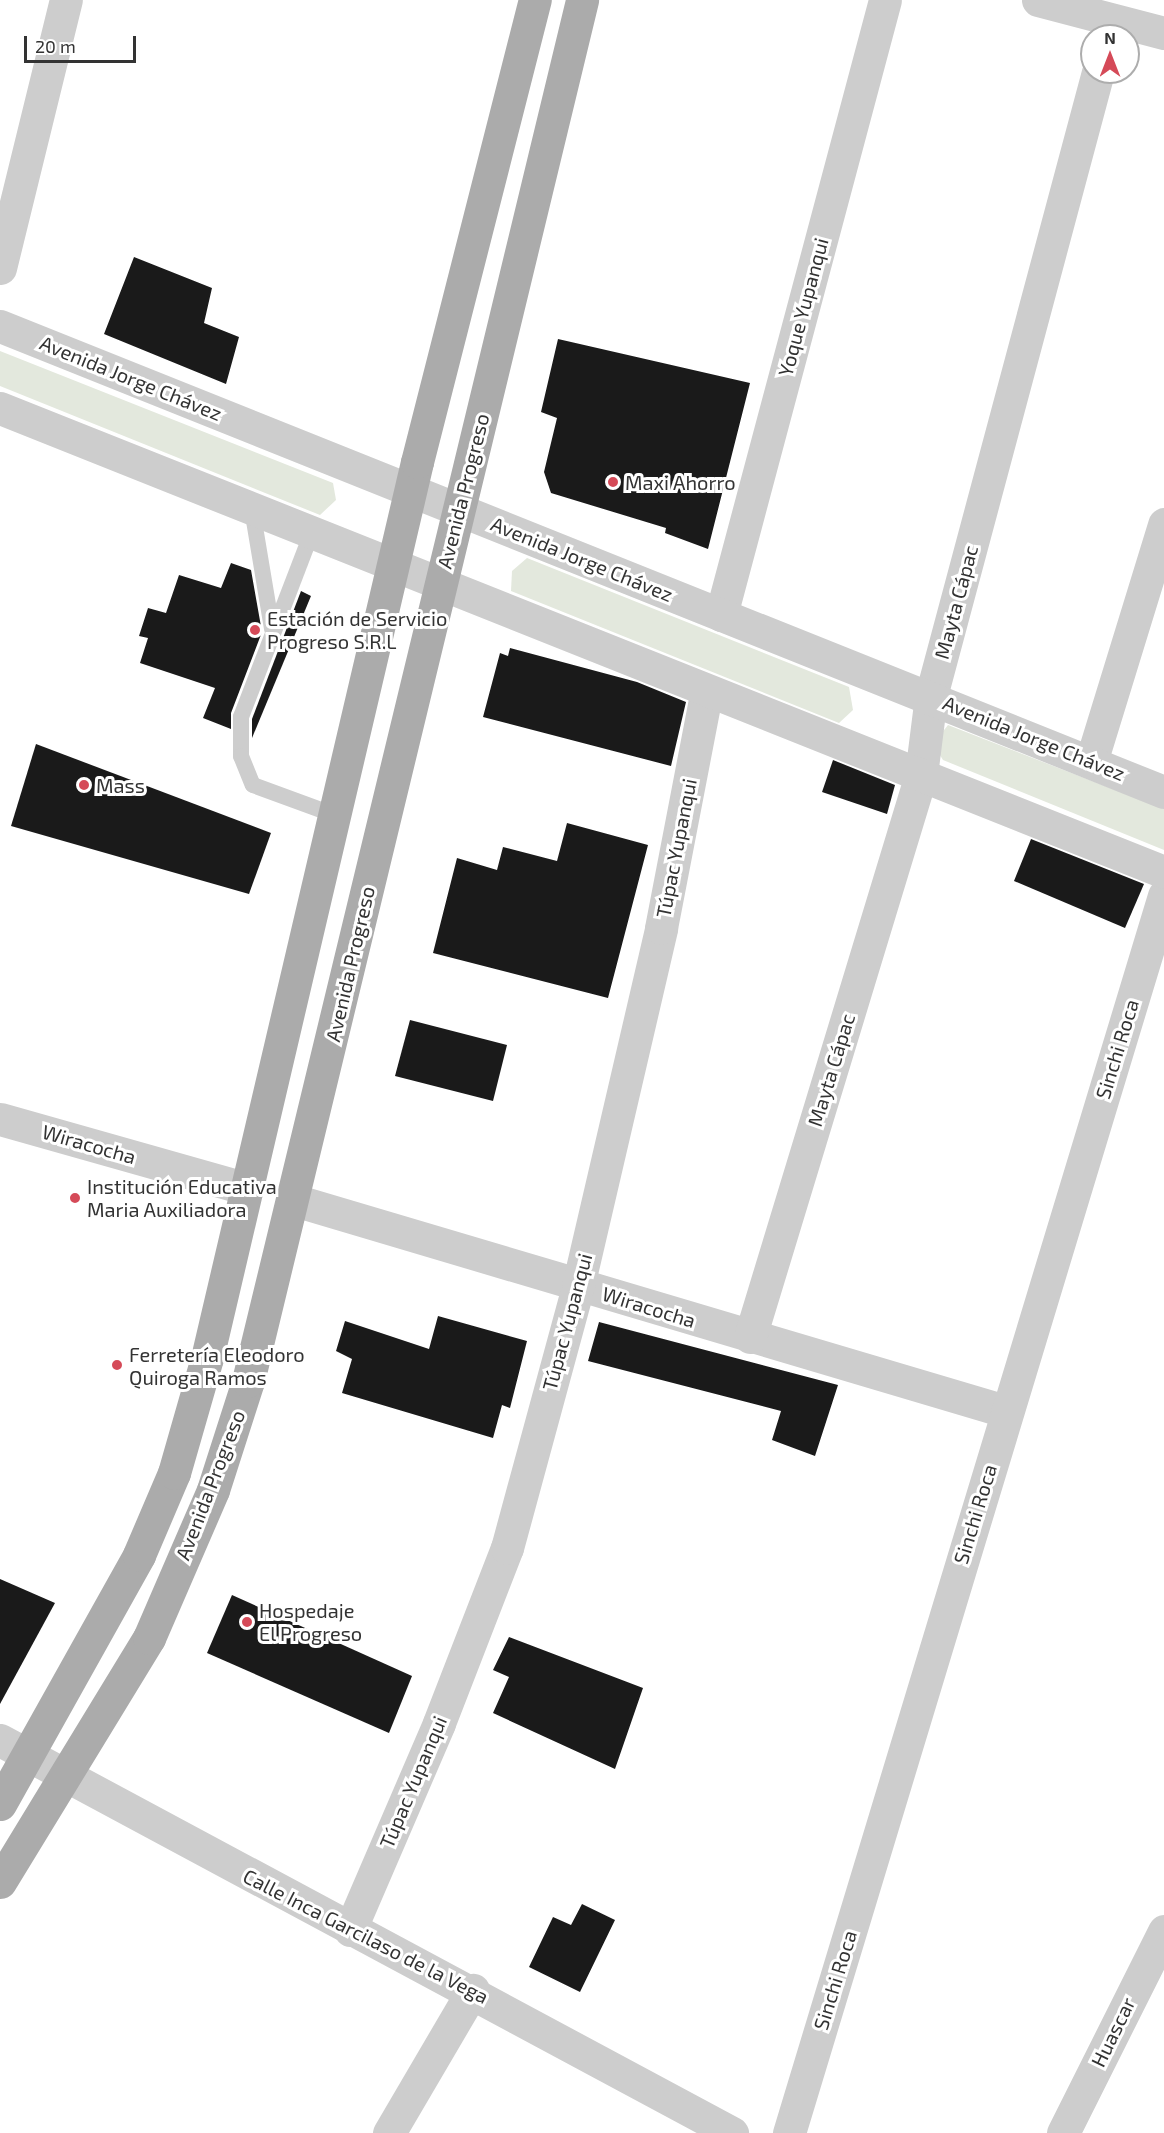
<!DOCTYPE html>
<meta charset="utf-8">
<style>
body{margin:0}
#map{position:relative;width:1164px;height:2133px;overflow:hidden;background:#fff;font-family:"Exo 2",sans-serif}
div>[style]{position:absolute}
.green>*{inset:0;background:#e3e8dd}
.building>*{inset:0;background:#1a1a1a}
.service>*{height:16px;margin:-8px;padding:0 8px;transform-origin:8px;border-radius:8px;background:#cdcdcd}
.minor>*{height:33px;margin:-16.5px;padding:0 16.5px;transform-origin:16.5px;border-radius:16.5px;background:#cdcdcd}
.tertiary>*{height:33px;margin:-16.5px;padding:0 16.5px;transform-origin:16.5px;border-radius:16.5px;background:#cdcdcd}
.primary>*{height:33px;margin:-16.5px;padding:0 16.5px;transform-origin:16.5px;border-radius:16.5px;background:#ababab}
.dots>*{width:16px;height:16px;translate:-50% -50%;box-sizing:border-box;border:3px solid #fff;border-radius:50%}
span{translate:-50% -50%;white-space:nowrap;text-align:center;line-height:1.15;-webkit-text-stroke:6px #fff;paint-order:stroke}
.street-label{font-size:20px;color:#333}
.poi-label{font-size:20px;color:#333}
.left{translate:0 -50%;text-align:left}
.north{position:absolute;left:1080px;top:24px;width:60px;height:60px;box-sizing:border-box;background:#fff;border:2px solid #adadad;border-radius:50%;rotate:0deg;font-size:16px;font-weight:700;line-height:24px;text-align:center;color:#333}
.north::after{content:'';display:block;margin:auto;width:21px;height:27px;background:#d54a58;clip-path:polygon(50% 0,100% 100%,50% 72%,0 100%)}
.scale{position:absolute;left:24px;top:36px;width:112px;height:27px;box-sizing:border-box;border:3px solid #333;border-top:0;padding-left:8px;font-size:18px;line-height:21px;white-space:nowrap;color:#333;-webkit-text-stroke:4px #fff;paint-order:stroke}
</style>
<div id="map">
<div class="green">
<i style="clip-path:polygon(0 351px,333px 483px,336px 500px,320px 515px,0 386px)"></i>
<i style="clip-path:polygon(527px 558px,849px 687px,853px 710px,839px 723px,511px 591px,512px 571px)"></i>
<i style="clip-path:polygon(948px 725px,1164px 809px,1164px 850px,943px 760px,933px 744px)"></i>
</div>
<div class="building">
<i style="clip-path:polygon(134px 257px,212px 288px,204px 323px,239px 337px,226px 384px,104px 334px)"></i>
<i style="clip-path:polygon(558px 339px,750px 383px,708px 549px,665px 533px,666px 528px,551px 493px,544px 472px,557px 418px,541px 412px)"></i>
<i style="clip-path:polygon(231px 563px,251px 570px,262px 632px,231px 713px,231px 729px,203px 718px,215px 688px,140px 663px,148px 638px,139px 636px,148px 608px,166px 613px,179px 575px,221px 588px)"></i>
<i style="clip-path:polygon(301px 591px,311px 596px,252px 738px,252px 719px)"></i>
<i style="clip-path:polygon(510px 648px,637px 682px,686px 702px,671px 766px,483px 717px,500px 653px,508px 656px)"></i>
<i style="clip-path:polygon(36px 744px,271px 833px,249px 894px,11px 826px)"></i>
<i style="clip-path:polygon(833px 760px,895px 785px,887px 814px,822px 792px)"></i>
<i style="clip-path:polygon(567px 823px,648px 845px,608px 998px,433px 953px,457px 858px,497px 870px,503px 847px,557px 861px)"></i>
<i style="clip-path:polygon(1031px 839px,1144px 884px,1125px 928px,1014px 881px)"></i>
<i style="clip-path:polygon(410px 1020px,507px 1045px,493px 1101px,395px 1076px)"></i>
<i style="clip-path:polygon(438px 1316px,527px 1341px,510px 1408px,502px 1405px,493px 1438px,342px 1393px,352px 1359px,336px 1351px,345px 1321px,429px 1349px)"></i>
<i style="clip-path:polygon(599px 1322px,838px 1385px,815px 1456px,772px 1440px,781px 1411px,588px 1361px)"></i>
<i style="clip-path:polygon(0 1579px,55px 1603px,0 1704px)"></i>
<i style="clip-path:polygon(232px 1595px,412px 1676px,389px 1733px,207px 1653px)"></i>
<i style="clip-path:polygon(509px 1637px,643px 1688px,615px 1769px,493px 1713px,509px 1677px,493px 1670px)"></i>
<i style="clip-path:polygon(582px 1904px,615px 1920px,580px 1992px,529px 1967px,553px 1917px,571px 1925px)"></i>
</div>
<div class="service">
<i style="left:252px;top:509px;width:122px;rotate:80.5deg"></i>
<i style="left:312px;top:532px;width:198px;rotate:111deg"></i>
<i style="left:241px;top:717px;width:39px;rotate:90deg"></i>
<i style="left:241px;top:756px;width:31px;rotate:68deg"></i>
<i style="left:253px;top:785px;width:87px;rotate:20.1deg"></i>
</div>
<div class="minor">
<i style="left:1038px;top:0;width:130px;rotate:14.7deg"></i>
<i style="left:0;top:268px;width:276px;rotate:-76.2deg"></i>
<i style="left:721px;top:615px;width:636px;rotate:-75.07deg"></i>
<i style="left:1091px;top:762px;width:249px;rotate:-72.9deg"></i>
<i style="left:0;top:1119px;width:257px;rotate:15.8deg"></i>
<i style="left:294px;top:1200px;width:742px;rotate:16.53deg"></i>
<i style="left:750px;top:1337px;width:587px;rotate:-73.08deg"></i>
<i style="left:921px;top:775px;width:80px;rotate:-82.8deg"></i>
<i style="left:931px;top:696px;width:646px;rotate:-75.02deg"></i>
<i style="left:0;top:1740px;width:831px;rotate:28.23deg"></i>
<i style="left:350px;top:1930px;width:225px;rotate:-66.7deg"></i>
<i style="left:439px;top:1723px;width:188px;rotate:-68.8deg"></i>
<i style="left:507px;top:1548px;width:271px;rotate:-74.8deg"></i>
<i style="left:578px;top:1286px;width:367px;rotate:-76.9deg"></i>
<i style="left:661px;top:928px;width:242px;rotate:-79.1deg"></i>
<i style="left:389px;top:2133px;width:166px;rotate:-59.6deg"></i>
<i style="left:789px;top:2133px;width:1293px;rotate:-73.14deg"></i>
<i style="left:1063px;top:2133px;width:226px;rotate:-63.4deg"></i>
</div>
<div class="tertiary">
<i style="left:0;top:326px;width:1254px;rotate:21.82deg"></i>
<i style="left:0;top:408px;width:1253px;rotate:21.73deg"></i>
</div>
<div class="primary">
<i style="left:0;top:1804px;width:285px;rotate:-60.8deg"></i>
<i style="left:139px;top:1555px;width:89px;rotate:-66.9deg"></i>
<i style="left:174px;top:1473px;width:120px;rotate:-74deg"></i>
<i style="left:207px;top:1358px;width:920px;rotate:-76.81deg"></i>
<i style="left:417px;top:462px;width:477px;rotate:-75.7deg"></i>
<i style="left:0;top:1882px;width:286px;rotate:-58.6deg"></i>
<i style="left:149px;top:1638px;width:161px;rotate:-66.6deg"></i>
<i style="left:213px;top:1490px;width:114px;rotate:-72.2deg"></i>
<i style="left:248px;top:1381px;width:1421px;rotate:-76.4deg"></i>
</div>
<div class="dots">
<i style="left:613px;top:482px;background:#d54a58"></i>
<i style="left:255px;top:630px;background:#d54a58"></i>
<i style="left:84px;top:785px;background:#d54a58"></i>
<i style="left:75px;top:1198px;background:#d54a58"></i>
<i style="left:117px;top:1365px;background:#d54a58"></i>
<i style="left:247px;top:1622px;background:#d54a58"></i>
</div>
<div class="street-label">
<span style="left:803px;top:307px;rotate:-75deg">Yoque Yupanqui</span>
<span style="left:131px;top:378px;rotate:22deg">Avenida Jorge Chávez</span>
<span style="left:463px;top:491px;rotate:-76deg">Avenida Progreso</span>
<span style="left:582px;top:559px;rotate:22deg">Avenida Jorge Chávez</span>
<span style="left:956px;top:602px;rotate:-75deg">Mayta Cápac</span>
<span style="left:1034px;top:738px;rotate:22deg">Avenida Jorge Chávez</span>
<span style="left:676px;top:848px;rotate:-79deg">Túpac Yupanqui</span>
<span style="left:350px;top:964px;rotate:-77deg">Avenida Progreso</span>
<span style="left:1117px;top:1049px;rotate:-73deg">Sinchi Roca</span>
<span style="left:831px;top:1070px;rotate:-73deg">Mayta Cápac</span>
<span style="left:89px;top:1144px;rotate:16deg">Wiracocha</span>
<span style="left:649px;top:1307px;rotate:17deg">Wiracocha</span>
<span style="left:567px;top:1322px;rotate:-75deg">Túpac Yupanqui</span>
<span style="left:210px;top:1485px;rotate:-69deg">Avenida Progreso</span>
<span style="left:975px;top:1514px;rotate:-73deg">Sinchi Roca</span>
<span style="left:413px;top:1782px;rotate:-67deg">Túpac Yupanqui</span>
<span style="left:366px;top:1936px;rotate:27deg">Calle Inca Garcilaso de la Vega</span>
<span style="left:835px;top:1980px;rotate:-73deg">Sinchi Roca</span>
<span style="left:1113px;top:2032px;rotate:-64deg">Huascar</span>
</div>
<div class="poi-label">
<span class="left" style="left:625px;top:482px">Maxi Ahorro</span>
<span class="left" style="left:267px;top:630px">Estación de Servicio<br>Progreso S.R.L</span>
<span class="left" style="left:96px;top:785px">Mass</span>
<span class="left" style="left:87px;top:1198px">Institución Educativa<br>Maria Auxiliadora</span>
<span class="left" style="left:129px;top:1366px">Ferretería Eleodoro<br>Quiroga Ramos</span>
<span class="left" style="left:259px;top:1622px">Hospedaje<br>El Progreso</span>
</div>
<div class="north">N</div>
<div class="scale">20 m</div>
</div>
